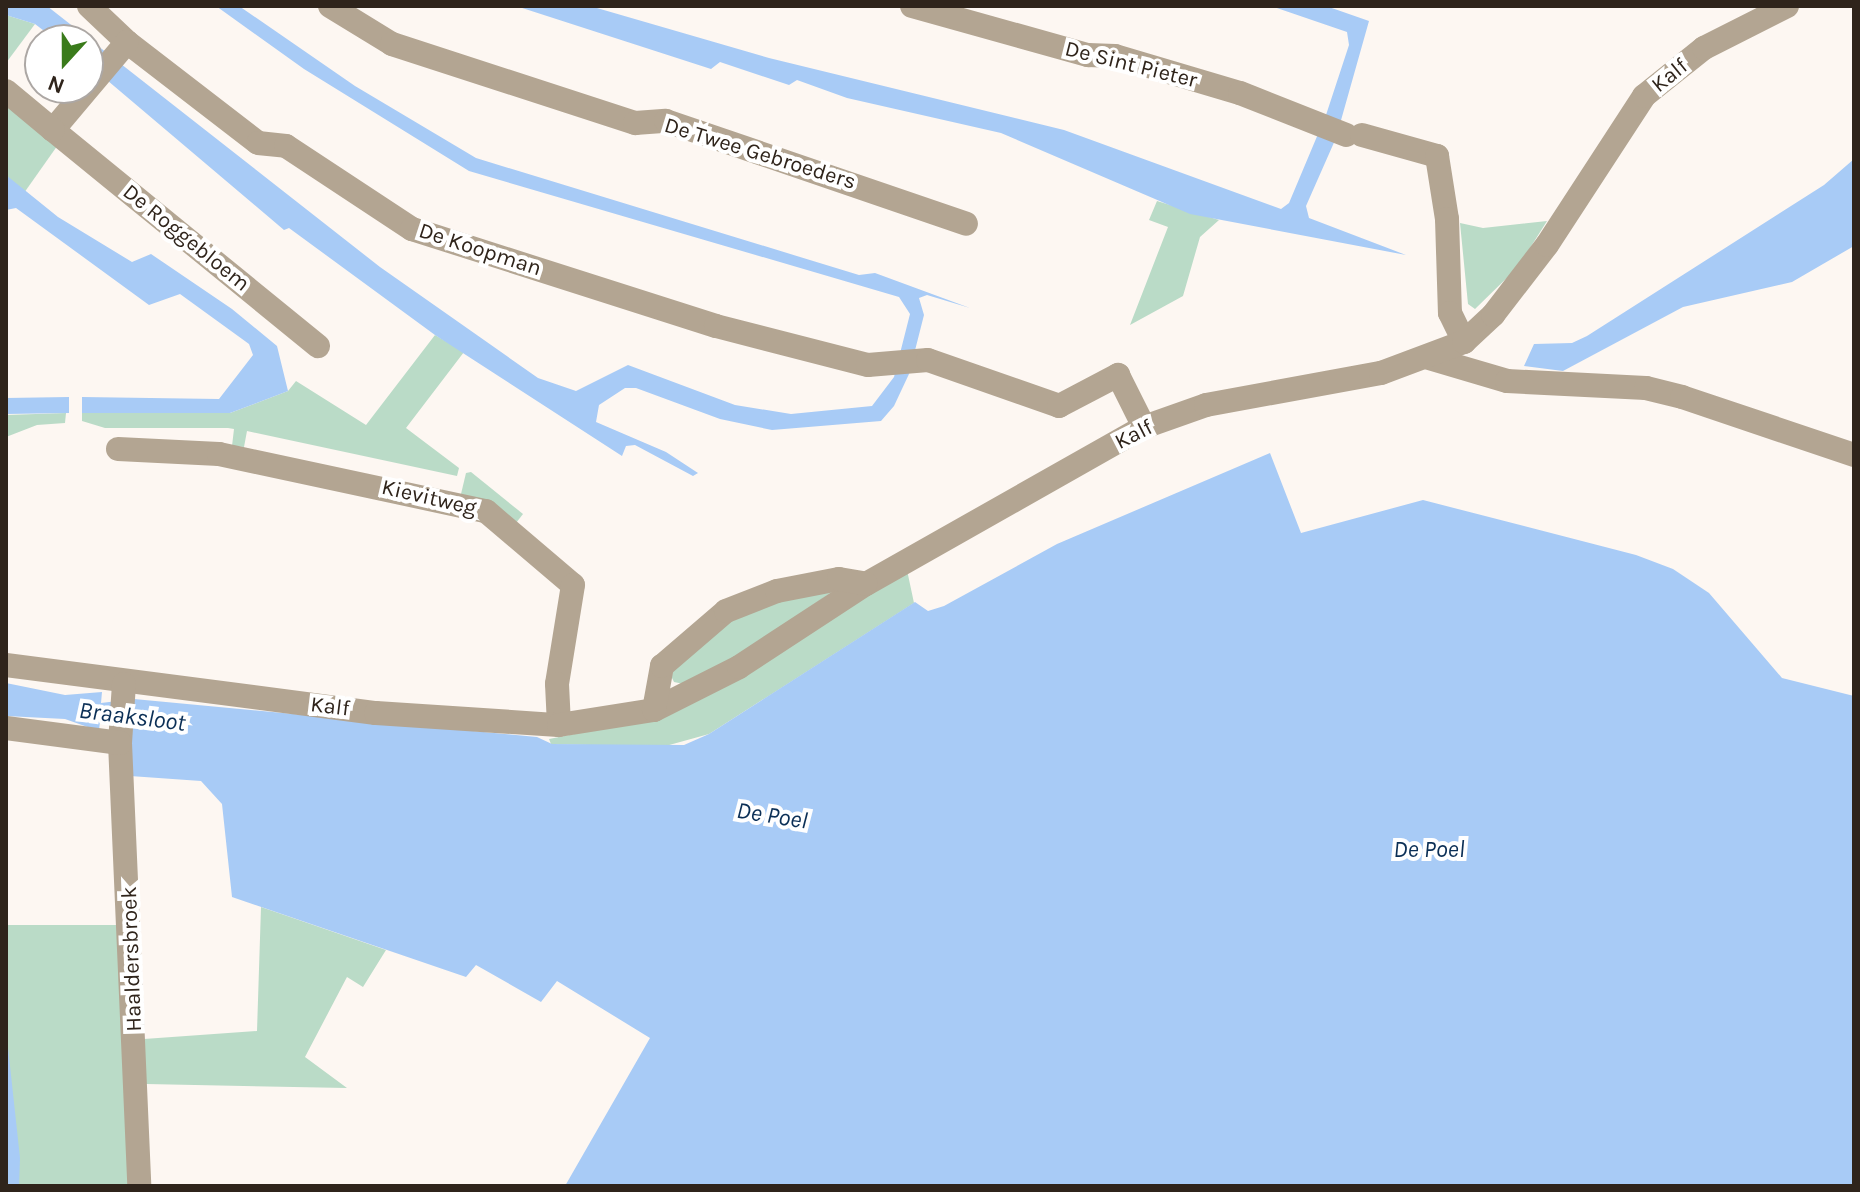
<!DOCTYPE html>
<style>
body{margin:0}
#map{position:relative;width:1860px;height:1192px;overflow:hidden;background:#fdf7f2;font-family:Karla,sans-serif}
div>[style]{position:absolute}
.green>*{inset:0;background:#badbc7}
.water>*{inset:0;background:#a8cbf6}
.minor>*{height:24px;margin:-12px;padding:0 12px;transform-origin:12px;border-radius:12px;background:#b3a592}
span{translate:-50% -50%;white-space:nowrap;text-align:center;line-height:1.15;-webkit-text-stroke:8px #fff;paint-order:stroke}
.street-label{font-size:22px;color:#2f241b}
.water-label{font-size:24px;color:#0b2f56;font-style:italic}
.frame{position:absolute;inset:0;border:8px solid #2f241b;pointer-events:none}
.north{position:absolute;left:24px;top:24px;width:80px;height:80px;box-sizing:border-box;background:#fff;border:2px solid #aca7a4;border-radius:50%;rotate:201deg;font-size:22px;font-weight:700;line-height:32px;text-align:center;color:#2f241b}
.north::after{content:'';display:block;margin:auto;width:28px;height:36px;background:#3a7b1b;clip-path:polygon(50% 0,100% 100%,50% 72%,0 100%)}
</style>
<div id="map">
<div class="green">
<i style="clip-path:polygon(6px 15px,35px 24px,6px 63px)"></i>
<i style="clip-path:polygon(6px 95px,60px 142px,24px 193px,6px 175px)"></i>
<i style="clip-path:polygon(1157px 201px,1219px 220px,1200px 237px,1183px 296px,1130px 325px,1168px 227px,1149px 220px)"></i>
<i style="clip-path:polygon(1547px 221px,1518px 267px,1475px 309px,1468px 304px,1460px 223px,1483px 228px)"></i>
<i style="clip-path:polygon(435px 335px,464px 352px,406px 428px,459px 468px,457px 476px,247px 431px,244px 447px,232px 446px,234px 429px,228px 428px,105px 428px,82px 421px,82px 413px,230px 413px,288px 391px,296px 381px,366px 425px)"></i>
<i style="clip-path:polygon(66px 413px,65px 423px,37px 425px,6px 437px,6px 415px)"></i>
<i style="clip-path:polygon(471px 472px,523px 514px,516px 523px,461px 494px,466px 473px)"></i>
<i style="clip-path:polygon(907px 570px,914px 603px,709px 734px,662px 747px,551px 744px,549px 739px,600px 729px)"></i>
<i style="clip-path:polygon(841px 586px,693px 686px,674px 682px,670px 674px,684px 654px,735px 619px,764px 605px)"></i>
<i style="clip-path:polygon(261px 907px,386px 950px,363px 987px,347px 977px,305px 1057px,347px 1088px,146px 1084px,144px 1039px,257px 1031px)"></i>
<i style="clip-path:polygon(6px 925px,120px 925px,132px 1186px,19px 1186px,6px 1029px)"></i>
</div>
<div class="water">
<i style="clip-path:polygon(6px 6px,47px 6px,380px 267px,538px 378px,576px 391px,628px 365px,735px 405px,791px 414px,872px 406px,894px 377px,910px 314px,899px 297px,469px 171px,304px 69px,216px 6px,239px 6px,355px 86px,476px 158px,859px 275px,875px 273px,970px 308px,927px 295px,919px 298px,924px 315px,909px 374px,894px 406px,881px 421px,772px 430px,720px 419px,636px 388px,625px 388px,599px 405px,596px 422px,666px 452px,698px 473px,693px 476px,635px 445px,626px 446px,622px 456px,435px 335px,289px 228px,284px 230px,88px 64px,88px 40px,56px 40px,35px 24px,6px 15px)"></i>
<i style="clip-path:polygon(516px 6px,590px 6px,769px 58px,1064px 130px,1281px 209px,1289px 203px,1326px 115px,1349px 45px,1347px 32px,1271px 6px,1326px 6px,1369px 21px,1336px 138px,1306px 206px,1309px 218px,1406px 255px,1190px 214px,1001px 133px,847px 98px,797px 80px,789px 85px,720px 62px,711px 69px)"></i>
<i style="clip-path:polygon(1854px 159px,1854px 246px,1792px 282px,1683px 307px,1563px 371px,1524px 366px,1534px 344px,1572px 343px,1587px 336px,1824px 185px)"></i>
<i style="clip-path:polygon(6px 175px,58px 217px,132px 262px,151px 254px,232px 309px,277px 346px,288px 391px,230px 413px,82px 413px,82px 397px,219px 399px,253px 355px,249px 344px,180px 294px,149px 305px,16px 208px,6px 210px)"></i>
<i style="clip-path:polygon(69px 397px,69px 413px,6px 414px,6px 398px)"></i>
<i style="clip-path:polygon(1270px 453px,1301px 533px,1423px 500px,1636px 555px,1673px 569px,1709px 593px,1782px 678px,1854px 696px,1854px 1186px,565px 1186px,650px 1038px,557px 981px,541px 1002px,476px 965px,466px 977px,232px 897px,222px 804px,201px 781px,130px 776px,110px 722px,100px 721px,99px 731px,65px 719px,6px 716px,6px 683px,65px 695px,102px 692px,101px 703px,134px 699px,537px 737px,552px 744px,684px 745px,709px 734px,915px 602px,928px 611px,944px 606px,1057px 544px)"></i>
<i style="clip-path:polygon(6px 1029px,20px 1158px,19px 1186px,6px 1186px)"></i>
</div>
<div class="minor">
<i style="left:89px;top:6px;width:52px;rotate:43.5deg"></i>
<i style="left:127px;top:42px;width:165px;rotate:37.6deg"></i>
<i style="left:258px;top:143px;width:28px;rotate:6deg"></i>
<i style="left:286px;top:146px;width:151px;rotate:33.4deg"></i>
<i style="left:412px;top:229px;width:319px;rotate:17.7deg"></i>
<i style="left:716px;top:326px;width:157px;rotate:14.4deg"></i>
<i style="left:868px;top:365px;width:60px;rotate:-4.8deg"></i>
<i style="left:928px;top:360px;width:139px;rotate:19.3deg"></i>
<i style="left:1059px;top:406px;width:67px;rotate:-27.7deg"></i>
<i style="left:1118px;top:375px;width:58px;rotate:63.4deg"></i>
<i style="left:330px;top:6px;width:73px;rotate:31.5deg"></i>
<i style="left:392px;top:44px;width:256px;rotate:18deg"></i>
<i style="left:635px;top:123px;width:31px;rotate:-4deg"></i>
<i style="left:666px;top:121px;width:317px;rotate:18.9deg"></i>
<i style="left:912px;top:6px;width:183px;rotate:15.6deg"></i>
<i style="left:1088px;top:55px;width:27px;rotate:2deg"></i>
<i style="left:1115px;top:56px;width:130px;rotate:16.5deg"></i>
<i style="left:1240px;top:93px;width:114px;rotate:21.6deg"></i>
<i style="left:127px;top:42px;width:115px;rotate:130.1deg"></i>
<i style="left:53px;top:130px;width:342px;rotate:39.2deg"></i>
<i style="left:6px;top:91px;width:61px;rotate:39.7deg"></i>
<i style="left:1362px;top:135px;width:78px;rotate:15.6deg"></i>
<i style="left:1437px;top:156px;width:64px;rotate:81deg"></i>
<i style="left:1447px;top:219px;width:94px;rotate:88.2deg"></i>
<i style="left:1450px;top:313px;width:32px;rotate:64deg"></i>
<i style="left:1429px;top:358px;width:81px;rotate:16.4deg"></i>
<i style="left:1507px;top:381px;width:139px;rotate:2.9deg"></i>
<i style="left:1646px;top:388px;width:37px;rotate:14deg"></i>
<i style="left:1682px;top:397px;width:182px;rotate:18.6deg"></i>
<i style="left:118px;top:449px;width:101px;rotate:2.8deg"></i>
<i style="left:219px;top:454px;width:273px;rotate:12.1deg"></i>
<i style="left:486px;top:511px;width:114px;rotate:40.4deg"></i>
<i style="left:573px;top:585px;width:100px;rotate:99.2deg"></i>
<i style="left:557px;top:684px;width:41px;rotate:87.2deg"></i>
<i style="left:6px;top:665px;width:373px;rotate:7.4deg"></i>
<i style="left:376px;top:713px;width:183px;rotate:3.8deg"></i>
<i style="left:559px;top:725px;width:96px;rotate:-9deg"></i>
<i style="left:654px;top:710px;width:95px;rotate:-26.8deg"></i>
<i style="left:739px;top:667px;width:152px;rotate:-33.2deg"></i>
<i style="left:866px;top:584px;width:319px;rotate:-29.5deg"></i>
<i style="left:1144px;top:427px;width:66px;rotate:-19.5deg"></i>
<i style="left:1206px;top:405px;width:178px;rotate:-10.4deg"></i>
<i style="left:1381px;top:373px;width:89px;rotate:-20.5deg"></i>
<i style="left:1464px;top:342px;width:40px;rotate:-43deg"></i>
<i style="left:1493px;top:315px;width:88px;rotate:-52.4deg"></i>
<i style="left:1547px;top:245px;width:178px;rotate:-56.9deg"></i>
<i style="left:1644px;top:96px;width:77px;rotate:-38.7deg"></i>
<i style="left:1704px;top:48px;width:93px;rotate:-26.8deg"></i>
<i style="left:124px;top:684px;width:59px;rotate:93.9deg"></i>
<i style="left:120px;top:743px;width:443px;rotate:87.5deg"></i>
<i style="left:654px;top:710px;width:45px;rotate:-79.7deg"></i>
<i style="left:662px;top:666px;width:84px;rotate:-40.7deg"></i>
<i style="left:726px;top:611px;width:55px;rotate:-21.4deg"></i>
<i style="left:777px;top:591px;width:63px;rotate:-11deg"></i>
<i style="left:839px;top:579px;width:27px;rotate:10deg"></i>
<i style="left:6px;top:728px;width:115px;rotate:7.5deg"></i>
</div>
<div class="street-label">
<span style="left:1131px;top:65px;rotate:14deg">De Sint Pieter</span>
<span style="left:1670px;top:76px;rotate:-39deg">Kalf</span>
<span style="left:760px;top:154px;rotate:17deg">De Twee Gebroeders</span>
<span style="left:186px;top:238px;rotate:39deg">De Roggebloem</span>
<span style="left:480px;top:250px;rotate:18deg">De Koopman</span>
<span style="left:1134px;top:435px;rotate:-27deg">Kalf</span>
<span style="left:429px;top:498px;rotate:13deg">Kievitweg</span>
<span style="left:330px;top:707px;rotate:7deg">Kalf</span>
<span style="left:132px;top:959px;rotate:-92deg">Haaldersbroek</span>
</div>
<div class="water-label">
<span style="left:132px;top:717px;rotate:7deg">Braaksloot</span>
<span style="left:772px;top:816px;rotate:9deg">De Poel</span>
<span style="left:1429px;top:850px">De Poel</span>
</div>
<div class="frame"></div>
<div class="north">N</div>
</div>
